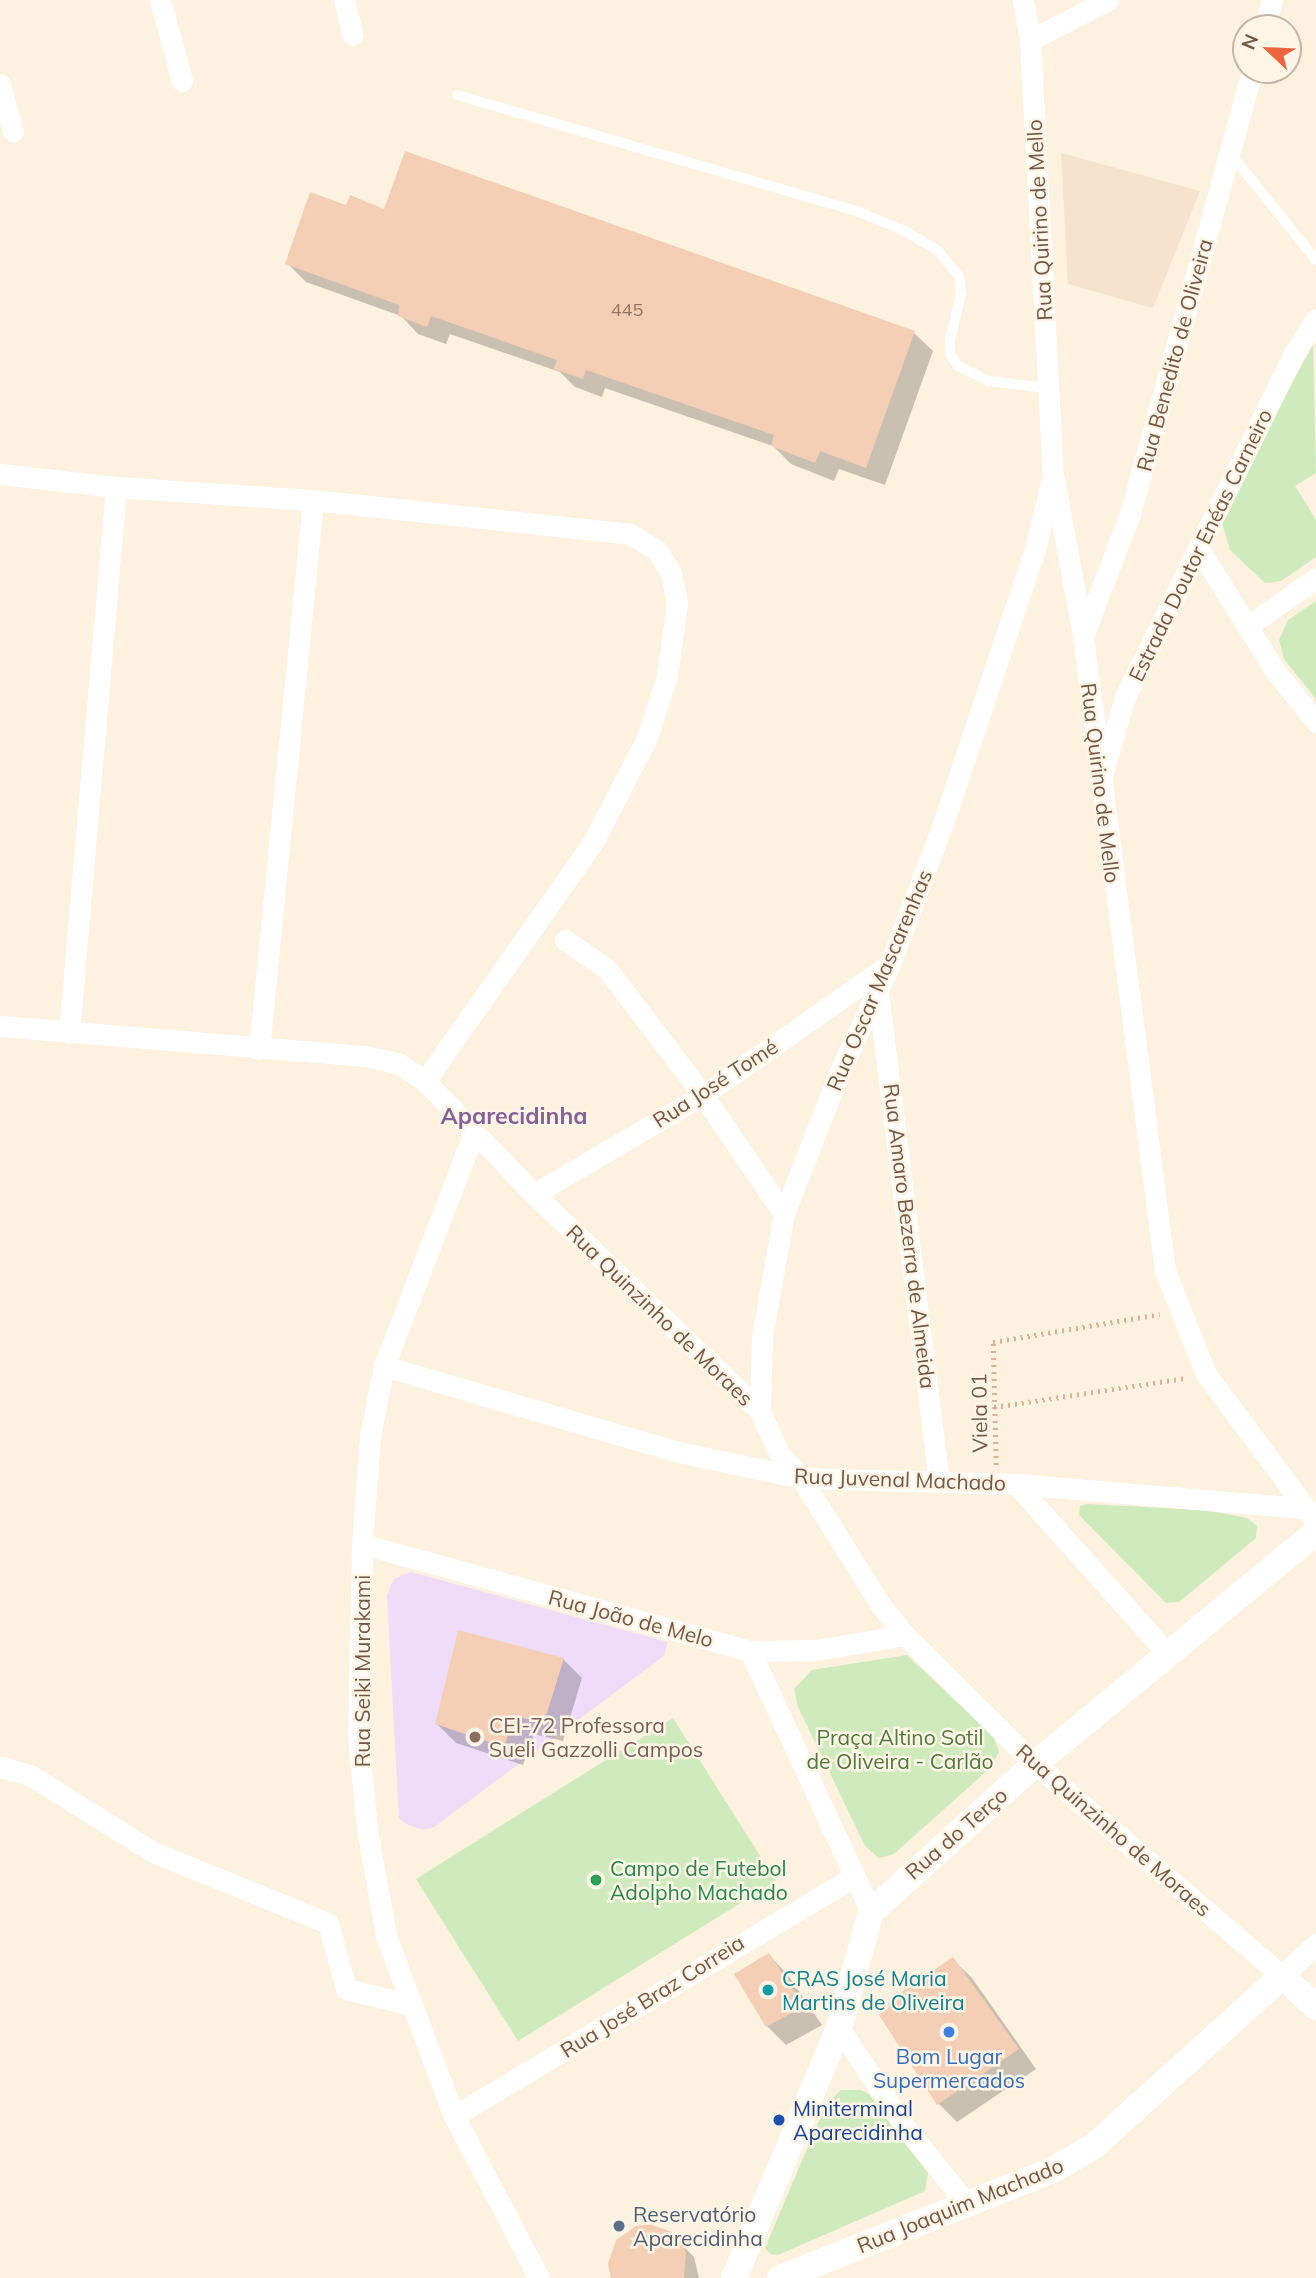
<!DOCTYPE html>
<meta charset="utf-8">
<style>
body{margin:0}
#map{position:relative;width:1316px;height:2278px;overflow:hidden;background:#fdf1df;font-family:Mulish,sans-serif}
div>[style]{position:absolute}
.residential>*{inset:0;background:#f5e3cd}
.education>*{inset:0;background:#eedcf9}
.green>*{inset:0;background:#cfebbd}
.shadow>*{inset:0;background:#0003}
.building>*{inset:0;background:#f4ceb5}
.path>*{height:4.5px;margin-top:-2.25px;transform-origin:0;background:repeating-linear-gradient(90deg,#d8b199 0 2px,transparent 0 7px)}
.service>*{height:10px;margin:-5px;padding:0 5px;transform-origin:5px;border-radius:5px;background:#fff}
.minor>*{height:21px;margin:-10.5px;padding:0 10.5px;transform-origin:10.5px;border-radius:10.5px;background:#fff}
.tertiary>*{height:26px;margin:-13px;padding:0 13px;transform-origin:13px;border-radius:13px;background:#fff}
.dots>*{width:19px;height:19px;translate:-50% -50%;box-sizing:border-box;border:4px solid #fff5e6;border-radius:50%}
span{translate:-50% -50%;white-space:nowrap;text-align:center;line-height:1.15;-webkit-text-stroke:5px #fff5e6;paint-order:stroke}
.number-label{font-size:18px;color:#947462}
.number-label span{-webkit-text-stroke-width:0}
.street-label{font-size:21px;color:#745646}
.education-label{font-size:21px;color:#785e54}
.left{translate:0 -50%;text-align:left}
.park-label{font-size:21px;color:#4f7a3d}
.leisure-label{font-size:21px;color:#27864d}
.culture-label{font-size:21px;color:#0d838f}
.shop-label{font-size:21px;color:#366cbe}
.transit-label{font-size:21px;color:#164399}
.service-label{font-size:21px;color:#4e5e75}
.neighbourhood-label{font-size:23px;color:#856198;font-weight:700}
.north{position:absolute;left:1232px;top:14px;width:70px;height:70px;box-sizing:border-box;background:#fff5e6;border:2px solid #c7b5a6;border-radius:50%;rotate:293deg;font-size:19px;font-weight:700;line-height:28px;text-align:center;color:#745646}
.north::after{content:'';display:block;margin:auto;width:24px;height:32px;background:#ee653d;clip-path:polygon(50% 0,100% 100%,50% 72%,0 100%)}
</style>
<div id="map">
<div class="residential">
<i style="clip-path:polygon(1061px 153px,1200px 191px,1153px 308px,1068px 284px)"></i>
</div>
<div class="education">
<i style="clip-path:polygon(411px 1572px,668px 1642px,664px 1656px,434px 1827px,424px 1830px,406px 1824px,399px 1818px,387px 1595px,394px 1579px)"></i>
</div>
<div class="green">
<i style="clip-path:polygon(1313px 345px,1316px 473px,1295px 486px,1316px 520px,1316px 557px,1281px 581px,1265px 583px,1230px 550px,1222px 522px,1227px 501px)"></i>
<i style="clip-path:polygon(1316px 601px,1316px 699px,1284px 659px,1279px 640px,1288px 620px)"></i>
<i style="clip-path:polygon(1087px 1504px,1205px 1510px,1247px 1518px,1257px 1526px,1256px 1538px,1179px 1602px,1166px 1603px,1079px 1515px,1080px 1506px)"></i>
<i style="clip-path:polygon(907px 1655px,994px 1737px,999px 1752px,990px 1768px,894px 1854px,879px 1858px,865px 1846px,798px 1707px,794px 1689px,812px 1670px)"></i>
<i style="clip-path:polygon(673px 1718px,776px 1881px,518px 2041px,416px 1879px)"></i>
<i style="clip-path:polygon(841px 2090px,861px 2090px,869px 2094px,928px 2173px,925px 2191px,778px 2255px,770px 2254px,765px 2248px,826px 2104px)"></i>
</div>
<div class="shadow">
<i style="clip-path:polygon(346px 208px,385px 212px,914px 333px,933px 351px,885px 485px,839px 469px,834px 481px,791px 464px,773px 446px,605px 388px,602px 397px,575px 387px,560px 372px,450px 334px,446px 344px,418px 334px,401px 316px,306px 282px,287px 263px)"></i>
<i style="clip-path:polygon(563px 1659px,582px 1678px,563px 1741px,534px 1734px,523px 1765px,456px 1743px,437px 1724px)"></i>
<i style="clip-path:polygon(769px 1955px,787px 1974px,822px 2025px,786px 2045px,767px 2026px)"></i>
<i style="clip-path:polygon(953px 1960px,972px 1978px,1036px 2069px,957px 2122px,938px 2103px)"></i>
<i style="clip-path:polygon(637px 2228px,660px 2228px,679px 2242px,694px 2257px,699px 2278px,614px 2278px)"></i>
</div>
<div class="building">
<i style="clip-path:polygon(405px 151px,915px 331px,866px 468px,820px 451px,815px 463px,771px 446px,774px 435px,586px 370px,583px 379px,554px 369px,557px 360px,431px 316px,427px 327px,398px 316px,399px 305px,285px 264px,310px 192px,346px 205px,350px 195px,384px 209px)"></i>
<i style="clip-path:polygon(458px 1630px,564px 1658px,544px 1723px,515px 1716px,504px 1747px,435px 1724px)"></i>
<i style="clip-path:polygon(769px 1953px,804px 2006px,766px 2027px,734px 1974px)"></i>
<i style="clip-path:polygon(953px 1957px,1019px 2049px,937px 2105px,879px 2015px,889px 2007px,888px 2001px)"></i>
<i style="clip-path:polygon(649px 2224px,672px 2232px,680px 2241px,686px 2253px,684px 2278px,611px 2278px,608px 2264px,616px 2240px,636px 2226px)"></i>
</div>
<div class="path">
<i style="left:994px;top:1407px;width:193px;rotate:-8.6deg"></i>
<i style="left:996px;top:1465px;width:123px;rotate:-91.4deg"></i>
<i style="left:993px;top:1342px;width:169px;rotate:-9.5deg"></i>
</div>
<div class="service">
<i style="left:457px;top:95px;width:419px;rotate:16.2deg"></i>
<i style="left:859px;top:212px;width:50px;rotate:22.4deg"></i>
<i style="left:905px;top:231px;width:37px;rotate:31deg"></i>
<i style="left:937px;top:250px;width:34px;rotate:50deg"></i>
<i style="left:959px;top:276px;width:18px;rotate:84deg"></i>
<i style="left:961px;top:294px;width:47px;rotate:103.4deg"></i>
<i style="left:950px;top:340px;width:14px;rotate:90deg"></i>
<i style="left:950px;top:354px;width:14px;rotate:56deg"></i>
<i style="left:958px;top:366px;width:34px;rotate:26deg"></i>
<i style="left:989px;top:381px;width:58px;rotate:6.9deg"></i>
<i style="left:1230px;top:153px;width:137px;rotate:51.2deg"></i>
</div>
<div class="minor">
<i style="left:160px;top:0;width:84px;rotate:74.8deg"></i>
<i style="left:344px;top:0;width:36px;rotate:76deg"></i>
<i style="left:1023px;top:0;width:41px;rotate:80.1deg"></i>
<i style="left:1030px;top:40px;width:435px;rotate:87deg"></i>
<i style="left:1053px;top:474px;width:165px;rotate:79.5deg"></i>
<i style="left:1083px;top:636px;width:640px;rotate:82.64deg"></i>
<i style="left:1165px;top:1271px;width:111px;rotate:68.3deg"></i>
<i style="left:1206px;top:1374px;width:184px;rotate:53.4deg"></i>
<i style="left:1264px;top:28px;width:29px;rotate:-74deg"></i>
<i style="left:1030px;top:40px;width:88px;rotate:-27.1deg"></i>
<i style="left:0;top:84px;width:49px;rotate:74.5deg"></i>
<i style="left:0;top:474px;width:117px;rotate:6.4deg"></i>
<i style="left:116px;top:487px;width:197px;rotate:3.8deg"></i>
<i style="left:313px;top:500px;width:319px;rotate:6.1deg"></i>
<i style="left:630px;top:534px;width:31px;rotate:31deg"></i>
<i style="left:657px;top:550px;width:27px;rotate:59deg"></i>
<i style="left:671px;top:573px;width:31px;rotate:79deg"></i>
<i style="left:677px;top:603px;width:74px;rotate:97.8deg"></i>
<i style="left:667px;top:676px;width:65px;rotate:107.9deg"></i>
<i style="left:647px;top:738px;width:117px;rotate:117.4deg"></i>
<i style="left:593px;top:842px;width:292px;rotate:125.1deg"></i>
<i style="left:1199px;top:549px;width:145px;rotate:58deg"></i>
<i style="left:1276px;top:672px;width:64px;rotate:51.3deg"></i>
<i style="left:1248px;top:626px;width:83px;rotate:-35.2deg"></i>
<i style="left:1084px;top:634px;width:129px;rotate:-69deg"></i>
<i style="left:1130px;top:514px;width:460px;rotate:-74.6deg"></i>
<i style="left:1103px;top:772px;width:78px;rotate:-73.7deg"></i>
<i style="left:1125px;top:697px;width:385px;rotate:-63.8deg"></i>
<i style="left:1295px;top:352px;width:39px;rotate:-58deg"></i>
<i style="left:565px;top:940px;width:51px;rotate:34.6deg"></i>
<i style="left:607px;top:969px;width:158px;rotate:52.7deg"></i>
<i style="left:703px;top:1095px;width:144px;rotate:55.8deg"></i>
<i style="left:878px;top:992px;width:492px;rotate:82.9deg"></i>
<i style="left:0;top:1026px;width:365px;rotate:4.7deg"></i>
<i style="left:364px;top:1056px;width:35px;rotate:12deg"></i>
<i style="left:398px;top:1063px;width:32px;rotate:34deg"></i>
<i style="left:425px;top:1081px;width:157px;rotate:46deg"></i>
<i style="left:534px;top:1194px;width:313px;rotate:43.8deg"></i>
<i style="left:760px;top:1411px;width:46px;rotate:65.7deg"></i>
<i style="left:779px;top:1453px;width:33px;rotate:49deg"></i>
<i style="left:801px;top:1478px;width:152px;rotate:57.9deg"></i>
<i style="left:882px;top:1607px;width:36px;rotate:51deg"></i>
<i style="left:905px;top:1635px;width:183px;rotate:44.8deg"></i>
<i style="left:1035px;top:1764px;width:326px;rotate:40.6deg"></i>
<i style="left:1282px;top:1976px;width:47px;rotate:-43.3deg"></i>
<i style="left:69px;top:1033px;width:548px;rotate:-85.08deg"></i>
<i style="left:259px;top:1049px;width:552px;rotate:-84.38deg"></i>
<i style="left:474px;top:1132px;width:251px;rotate:111deg"></i>
<i style="left:384px;top:1366px;width:71px;rotate:101.3deg"></i>
<i style="left:370px;top:1436px;width:108px;rotate:94.2deg"></i>
<i style="left:362px;top:1544px;width:193px;rotate:91.2deg"></i>
<i style="left:358px;top:1737px;width:92px;rotate:84.4deg"></i>
<i style="left:367px;top:1829px;width:109px;rotate:79.9deg"></i>
<i style="left:386px;top:1936px;width:192px;rotate:69.3deg"></i>
<i style="left:454px;top:2116px;width:183px;rotate:62.3deg"></i>
<i style="left:534px;top:1194px;width:196px;rotate:-30.4deg"></i>
<i style="left:703px;top:1095px;width:228px;rotate:-35deg"></i>
<i style="left:384px;top:1366px;width:302px;rotate:16.3deg"></i>
<i style="left:674px;top:1451px;width:130px;rotate:12deg"></i>
<i style="left:801px;top:1478px;width:215px;rotate:1.6deg"></i>
<i style="left:1016px;top:1484px;width:289px;rotate:4.8deg"></i>
<i style="left:760px;top:1411px;width:75px;rotate:-88.5deg"></i>
<i style="left:762px;top:1336px;width:124px;rotate:-79.8deg"></i>
<i style="left:784px;top:1214px;width:151px;rotate:-68.7deg"></i>
<i style="left:839px;top:1073px;width:120px;rotate:-64.9deg"></i>
<i style="left:890px;top:964px;width:153px;rotate:-69.3deg"></i>
<i style="left:944px;top:821px;width:287px;rotate:-71.5deg"></i>
<i style="left:1035px;top:549px;width:68px;rotate:-76.4deg"></i>
<i style="left:1016px;top:1484px;width:227px;rotate:48.2deg"></i>
<i style="left:362px;top:1544px;width:402px;rotate:15.4deg"></i>
<i style="left:750px;top:1651px;width:66px;rotate:-0.9deg"></i>
<i style="left:816px;top:1650px;width:90px;rotate:-9.6deg"></i>
<i style="left:750px;top:1651px;width:288px;rotate:65.1deg"></i>
<i style="left:0;top:1767px;width:31px;rotate:15deg"></i>
<i style="left:30px;top:1775px;width:145px;rotate:32deg"></i>
<i style="left:153px;top:1852px;width:189px;rotate:22.1deg"></i>
<i style="left:328px;top:1923px;width:68px;rotate:74.7deg"></i>
<i style="left:346px;top:1989px;width:68px;rotate:13.6deg"></i>
<i style="left:839px;top:2028px;width:119px;rotate:56.3deg"></i>
<i style="left:905px;top:2127px;width:99px;rotate:51.2deg"></i>
<i style="left:454px;top:2116px;width:464px;rotate:-30.9deg"></i>
</div>
<div class="tertiary">
<i style="left:734px;top:2278px;width:271px;rotate:-67.2deg"></i>
<i style="left:839px;top:2028px;width:120px;rotate:-74.6deg"></i>
<i style="left:871px;top:1912px;width:221px;rotate:-42.1deg"></i>
<i style="left:1035px;top:1764px;width:364px;rotate:-39.5deg"></i>
<i style="left:780px;top:2278px;width:294px;rotate:-21.6deg"></i>
<i style="left:1053px;top:2170px;width:48px;rotate:-30.3deg"></i>
<i style="left:1094px;top:2146px;width:253px;rotate:-42.1deg"></i>
<i style="left:1282px;top:1976px;width:46px;rotate:42.4deg"></i>
</div>
<div class="dots">
<i style="left:475px;top:1737px;background:#8d6e63"></i>
<i style="left:596px;top:1880px;background:#2e9e5b"></i>
<i style="left:768px;top:1990px;background:#0f9aa8"></i>
<i style="left:949px;top:2032px;background:#3f7fe0"></i>
<i style="left:779px;top:2120px;background:#1a4fb4"></i>
<i style="left:619px;top:2226px;background:#5c6f8a"></i>
</div>
<div class="number-label">
<span style="left:627px;top:310px">445</span>
</div>
<div class="street-label">
<span style="left:1039px;top:220px;rotate:-93deg">Rua Quirino de Mello</span>
<span style="left:1174px;top:355px;rotate:-75deg">Rua Benedito de Oliveira</span>
<span style="left:1200px;top:545px;rotate:-64deg">Estrada Doutor Enéas Carneiro</span>
<span style="left:1101px;top:783px;rotate:83deg">Rua Quirino de Mello</span>
<span style="left:879px;top:980px;rotate:-67deg">Rua Oscar Mascarenhas</span>
<span style="left:715px;top:1083px;rotate:-33deg">Rua José Tomé</span>
<span style="left:910px;top:1236px;rotate:83deg">Rua Amaro Bezerra de Almeida</span>
<span style="left:660px;top:1315px;rotate:44deg">Rua Quinzinho de Moraes</span>
<span style="left:979px;top:1413px;rotate:-91deg">Viela 01</span>
<span style="left:900px;top:1479px;rotate:2deg">Rua Juvenal Machado</span>
<span style="left:631px;top:1618px;rotate:15deg">Rua João de Melo</span>
<span style="left:362px;top:1671px;rotate:-90deg">Rua Seiki Murakami</span>
<span style="left:1114px;top:1830px;rotate:41deg">Rua Quinzinho de Moraes</span>
<span style="left:956px;top:1833px;rotate:-41deg">Rua do Terço</span>
<span style="left:652px;top:1996px;rotate:-32deg">Rua José Braz Correia</span>
<span style="left:960px;top:2205px;rotate:-22deg">Rua Joaquim Machado</span>
</div>
<div class="education-label">
<span class="left" style="left:489px;top:1737px">CEI-72 Professora<br>Sueli Gazzolli Campos</span>
</div>
<div class="park-label">
<span style="left:900px;top:1749px">Praça Altino Sotil<br>de Oliveira - Carlão</span>
</div>
<div class="leisure-label">
<span class="left" style="left:610px;top:1880px">Campo de Futebol<br>Adolpho Machado</span>
</div>
<div class="culture-label">
<span class="left" style="left:782px;top:1990px">CRAS José Maria<br>Martins de Oliveira</span>
</div>
<div class="shop-label">
<span style="left:949px;top:2068px">Bom Lugar<br>Supermercados</span>
</div>
<div class="transit-label">
<span class="left" style="left:793px;top:2120px">Miniterminal<br>Aparecidinha</span>
</div>
<div class="service-label">
<span class="left" style="left:633px;top:2226px">Reservatório<br>Aparecidinha</span>
</div>
<div class="neighbourhood-label">
<span style="left:514px;top:1116px">Aparecidinha</span>
</div>
<div class="north">N</div>
</div>
